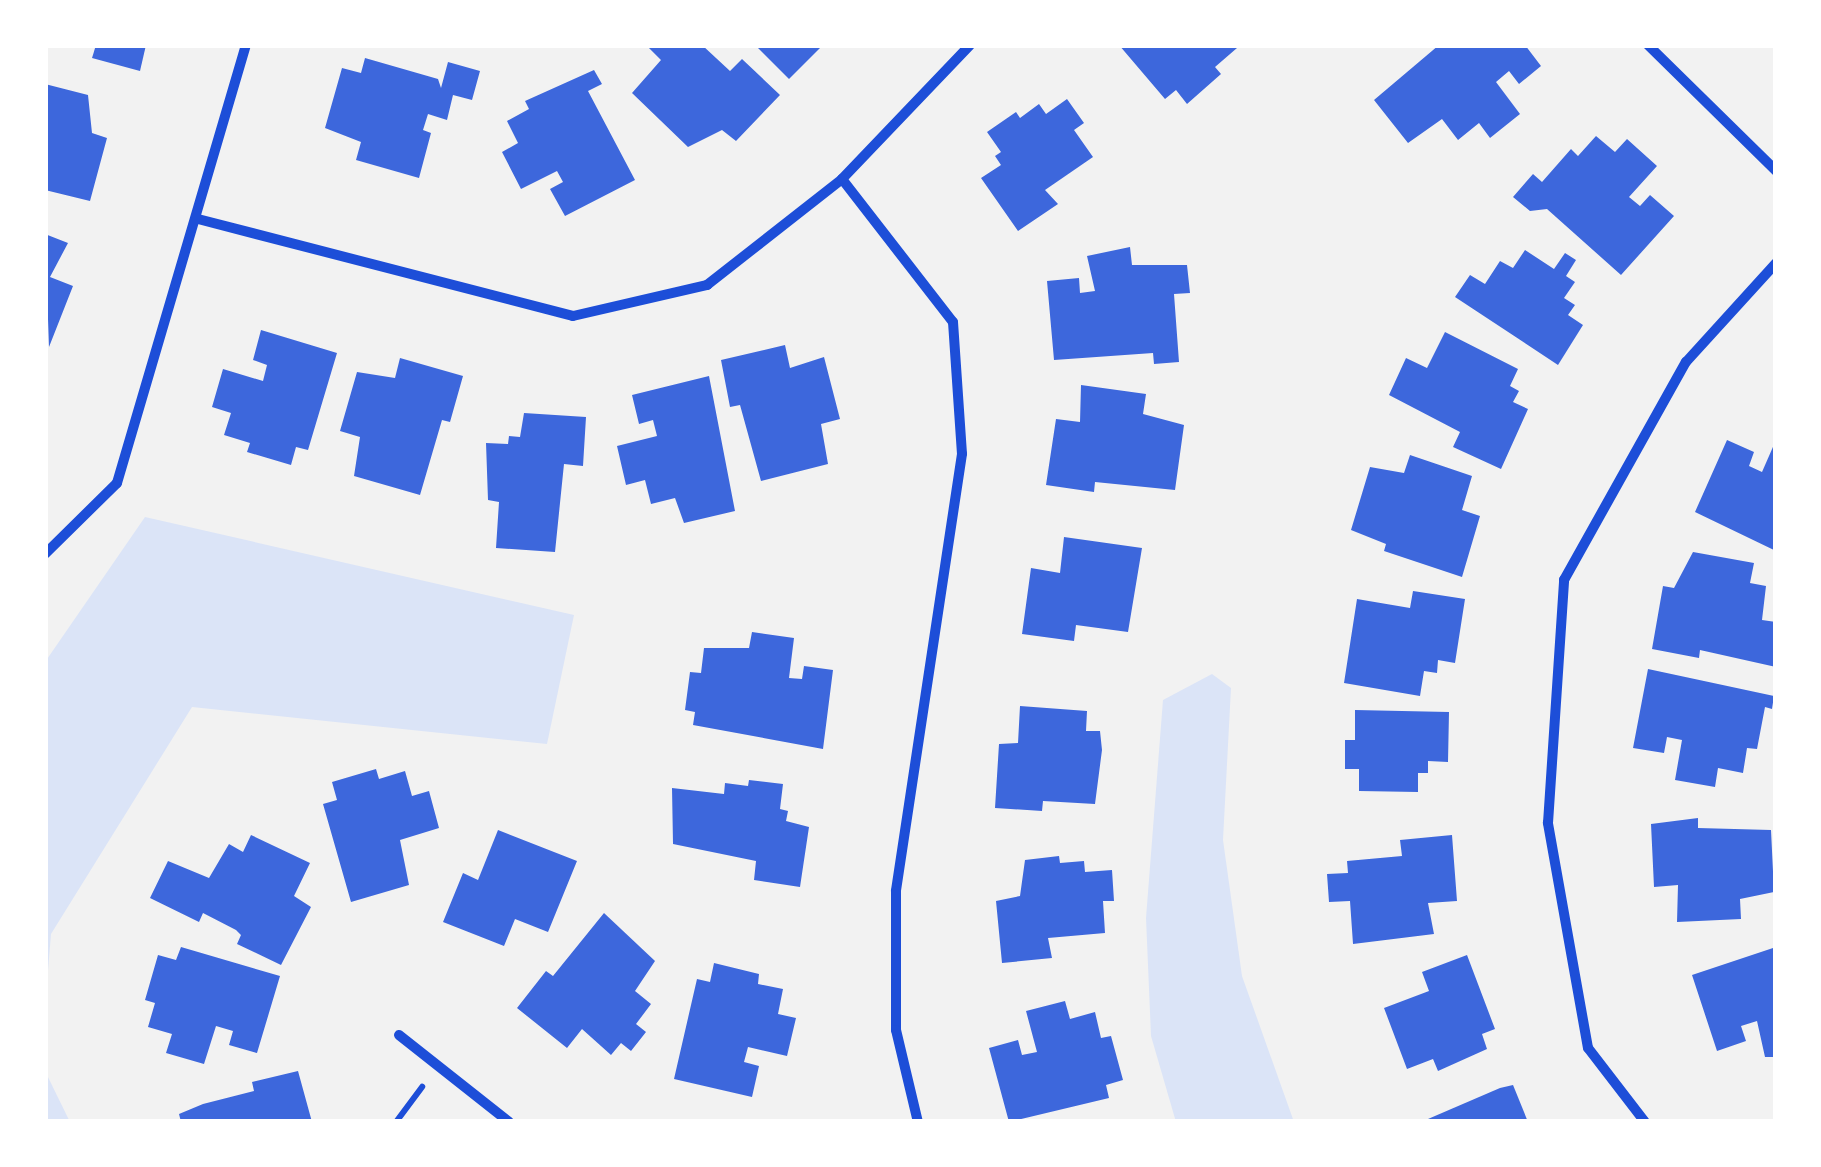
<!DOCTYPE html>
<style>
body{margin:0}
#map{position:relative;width:1821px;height:1167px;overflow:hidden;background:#f2f2f2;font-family:"Work Sans",sans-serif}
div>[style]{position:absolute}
.green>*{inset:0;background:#dbe4f7}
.building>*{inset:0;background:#3d67dc}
.path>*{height:6px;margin:-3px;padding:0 3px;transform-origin:3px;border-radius:3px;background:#1d4ed8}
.minor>*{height:10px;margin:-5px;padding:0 5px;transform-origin:5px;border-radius:5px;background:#1d4ed8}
span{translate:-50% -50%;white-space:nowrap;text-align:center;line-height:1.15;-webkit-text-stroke:8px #fff;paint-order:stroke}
.frame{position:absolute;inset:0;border:48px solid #fff;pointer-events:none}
</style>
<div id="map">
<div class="green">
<i style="clip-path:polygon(145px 517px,574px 615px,547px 744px,192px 707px,51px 934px,45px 1007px,45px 662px)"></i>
<i style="clip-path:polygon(1212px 674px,1231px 688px,1223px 840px,1242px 976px,1294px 1122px,1176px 1122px,1151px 1036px,1146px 918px,1163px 700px)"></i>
<i style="clip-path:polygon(45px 1071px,70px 1122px,45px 1122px)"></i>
</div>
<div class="building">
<i style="clip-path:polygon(96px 45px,146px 45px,140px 71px,92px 58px)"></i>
<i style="clip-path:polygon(646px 45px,702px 45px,730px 71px,742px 59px,780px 95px,736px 141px,722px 130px,688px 147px,632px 93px,661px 60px)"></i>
<i style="clip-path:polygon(755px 45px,823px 45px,789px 79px)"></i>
<i style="clip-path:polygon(1119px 45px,1234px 45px,1237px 48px,1215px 67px,1221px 74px,1187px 104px,1176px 90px,1165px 99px)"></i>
<i style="clip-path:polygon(1439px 45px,1525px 45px,1541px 66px,1519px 84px,1509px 71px,1496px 82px,1520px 114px,1490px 138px,1479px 123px,1458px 140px,1442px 119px,1408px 143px,1374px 100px)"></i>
<i style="clip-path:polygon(365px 58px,438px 79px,441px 88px,448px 62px,480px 71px,472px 100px,453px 95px,447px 120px,428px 114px,423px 130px,431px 133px,419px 178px,356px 160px,361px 142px,325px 128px,342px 68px,361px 73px)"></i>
<i style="clip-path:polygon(594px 70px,602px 84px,588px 91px,635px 180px,565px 216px,550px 189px,563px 182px,557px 171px,521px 189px,502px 152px,518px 143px,507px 121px,529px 109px,525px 101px)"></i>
<i style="clip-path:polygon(45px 84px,88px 95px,92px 133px,107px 138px,90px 201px,45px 190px)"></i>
<i style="clip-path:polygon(1067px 99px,1084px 123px,1074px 130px,1093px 157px,1045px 190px,1058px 204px,1018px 231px,981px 178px,1001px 165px,995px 156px,1001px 152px,987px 132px,1016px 112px,1020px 118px,1039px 104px,1046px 114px)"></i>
<i style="clip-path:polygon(1596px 136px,1615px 152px,1627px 139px,1657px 166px,1629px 197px,1640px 206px,1650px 195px,1674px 216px,1621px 275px,1547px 209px,1530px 211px,1513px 197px,1533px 174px,1542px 182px,1571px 149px,1578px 156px)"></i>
<i style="clip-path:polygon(45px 234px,68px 243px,50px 277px,73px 286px,49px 347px)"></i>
<i style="clip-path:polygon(1130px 247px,1132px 265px,1187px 265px,1190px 293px,1174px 294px,1179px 362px,1154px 364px,1153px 353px,1054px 360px,1047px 281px,1079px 278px,1080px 293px,1095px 291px,1087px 256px)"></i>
<i style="clip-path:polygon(1525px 250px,1554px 269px,1565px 253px,1576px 260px,1566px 276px,1575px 282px,1564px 298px,1575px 305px,1568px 315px,1583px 325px,1558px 365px,1455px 297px,1470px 275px,1485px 284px,1500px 261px,1513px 268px)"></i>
<i style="clip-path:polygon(261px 330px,337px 353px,308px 450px,296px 447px,291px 465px,247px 452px,250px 443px,224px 435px,231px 413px,212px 407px,223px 369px,263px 381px,267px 365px,253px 360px)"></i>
<i style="clip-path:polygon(1445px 332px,1518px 369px,1510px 386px,1519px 391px,1513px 402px,1528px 409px,1501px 469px,1453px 447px,1460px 432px,1389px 395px,1406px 358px,1427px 368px)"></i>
<i style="clip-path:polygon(785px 345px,790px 368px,824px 357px,840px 419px,821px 424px,828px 464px,761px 481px,740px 405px,730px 407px,721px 360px)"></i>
<i style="clip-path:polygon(400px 358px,463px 376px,450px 422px,442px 420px,420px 495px,354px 476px,360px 437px,340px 431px,357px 372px,395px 378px)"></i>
<i style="clip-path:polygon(709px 376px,735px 511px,684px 523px,675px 498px,651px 504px,645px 480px,626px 485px,617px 446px,657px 436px,653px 420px,639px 424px,632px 395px)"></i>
<i style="clip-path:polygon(1081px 385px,1146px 394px,1143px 414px,1184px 425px,1175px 490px,1095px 482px,1094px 492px,1046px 485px,1056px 419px,1080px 422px)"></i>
<i style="clip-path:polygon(524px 413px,586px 417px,583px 466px,564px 464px,555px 552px,496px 548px,499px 502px,488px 500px,486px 443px,508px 444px,509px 436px,520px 437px)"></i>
<i style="clip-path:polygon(1727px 440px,1754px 452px,1749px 466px,1762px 472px,1776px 440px,1776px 551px,1695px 512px)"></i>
<i style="clip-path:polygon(1410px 455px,1472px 476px,1462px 510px,1480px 516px,1462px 577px,1384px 551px,1386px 544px,1351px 530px,1370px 467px,1404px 473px)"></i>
<i style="clip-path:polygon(1064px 537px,1142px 548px,1128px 632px,1076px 625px,1074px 641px,1022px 634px,1031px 568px,1060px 573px)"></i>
<i style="clip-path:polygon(1693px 552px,1754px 563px,1750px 583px,1766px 586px,1762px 620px,1776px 622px,1776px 667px,1700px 650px,1699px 658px,1652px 649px,1663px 586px,1674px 588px)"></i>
<i style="clip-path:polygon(1413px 591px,1465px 599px,1455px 663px,1438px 660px,1437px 673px,1424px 671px,1420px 696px,1344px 683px,1357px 599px,1410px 608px)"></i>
<i style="clip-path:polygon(752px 632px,794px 638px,789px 678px,802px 679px,804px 666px,833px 670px,823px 749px,693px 725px,695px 712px,685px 710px,690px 672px,701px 673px,704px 648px,749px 648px)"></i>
<i style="clip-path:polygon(1648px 669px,1774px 696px,1772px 709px,1765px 707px,1757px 749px,1747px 748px,1743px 773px,1718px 768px,1715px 787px,1675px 780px,1682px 740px,1667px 737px,1664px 753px,1633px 748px)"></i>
<i style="clip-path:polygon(1020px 706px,1087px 711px,1086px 731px,1100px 731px,1102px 750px,1095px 804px,1043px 801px,1042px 811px,995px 808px,999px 744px,1018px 743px)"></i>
<i style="clip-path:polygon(1355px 710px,1449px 712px,1448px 762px,1428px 761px,1428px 773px,1418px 773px,1418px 792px,1359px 791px,1359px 769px,1345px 769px,1345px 740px,1355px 740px)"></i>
<i style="clip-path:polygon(376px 769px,379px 779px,405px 771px,412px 796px,429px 791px,439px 828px,400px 840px,409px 885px,351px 902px,323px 804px,337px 800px,332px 782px)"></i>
<i style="clip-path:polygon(749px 780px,783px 784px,780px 809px,788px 811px,786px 821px,809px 827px,800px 887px,754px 880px,756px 861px,673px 844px,672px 788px,724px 794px,725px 783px,748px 786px)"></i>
<i style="clip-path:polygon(1698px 818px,1698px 828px,1771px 830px,1774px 892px,1740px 899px,1741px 919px,1677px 922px,1678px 885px,1654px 887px,1651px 824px)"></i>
<i style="clip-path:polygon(498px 830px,577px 861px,548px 932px,515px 919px,504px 946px,443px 922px,463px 873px,478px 880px)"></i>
<i style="clip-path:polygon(251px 835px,310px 863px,294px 896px,311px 907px,281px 965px,237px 944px,241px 935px,236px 930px,203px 913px,199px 922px,150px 898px,168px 861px,209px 878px,229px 844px,243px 852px)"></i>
<i style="clip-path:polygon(1452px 835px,1457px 901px,1428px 903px,1434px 934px,1353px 944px,1350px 901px,1329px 902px,1327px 874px,1348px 873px,1347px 861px,1402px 856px,1400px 840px)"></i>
<i style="clip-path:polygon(1059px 856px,1060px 863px,1084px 861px,1085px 872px,1112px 870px,1114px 901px,1103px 901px,1105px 933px,1048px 938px,1052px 958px,1002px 963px,996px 901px,1020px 896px,1025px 860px)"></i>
<i style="clip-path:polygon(604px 913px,655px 961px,635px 991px,651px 1004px,636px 1024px,646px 1032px,631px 1051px,621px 1043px,611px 1055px,582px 1029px,567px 1048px,517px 1008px,546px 971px,553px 976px)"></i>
<i style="clip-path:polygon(181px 947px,280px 976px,257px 1053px,229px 1045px,233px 1031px,216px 1026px,204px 1064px,166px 1053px,172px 1034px,148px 1027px,155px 1003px,145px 1000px,158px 955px,176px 960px)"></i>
<i style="clip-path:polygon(1776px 947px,1776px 1057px,1765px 1057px,1757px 1021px,1741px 1026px,1746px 1041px,1717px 1051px,1692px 975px)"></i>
<i style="clip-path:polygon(1467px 955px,1495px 1029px,1482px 1034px,1487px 1049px,1438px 1071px,1433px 1059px,1407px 1069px,1384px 1008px,1429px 991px,1422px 972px)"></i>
<i style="clip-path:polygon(714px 963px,759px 974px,758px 984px,783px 989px,778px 1014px,796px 1018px,787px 1056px,748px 1047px,744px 1062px,759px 1066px,752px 1097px,674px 1079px,697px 979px,710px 982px)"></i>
<i style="clip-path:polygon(1065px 1001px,1070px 1019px,1095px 1012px,1101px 1038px,1111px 1036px,1123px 1080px,1106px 1085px,1109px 1098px,1009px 1122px,989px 1048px,1018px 1040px,1022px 1055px,1037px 1052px,1026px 1011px)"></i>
<i style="clip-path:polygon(298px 1071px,312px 1122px,181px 1122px,179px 1114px,203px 1104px,254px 1091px,252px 1082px)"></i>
<i style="clip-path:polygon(1513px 1085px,1528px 1122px,1421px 1122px,1500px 1088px)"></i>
</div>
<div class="path">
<i style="left:396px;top:1122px;width:44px;rotate:-53.4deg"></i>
</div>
<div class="minor">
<i style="left:1648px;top:45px;width:180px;rotate:44.5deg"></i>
<i style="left:842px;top:179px;width:181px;rotate:52.2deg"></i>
<i style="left:953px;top:322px;width:132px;rotate:86.1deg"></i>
<i style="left:962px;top:454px;width:442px;rotate:98.6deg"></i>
<i style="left:896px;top:891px;width:139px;rotate:90deg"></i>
<i style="left:896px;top:1030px;width:95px;rotate:76.6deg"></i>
<i style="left:198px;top:219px;width:387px;rotate:14.5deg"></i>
<i style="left:573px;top:316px;width:138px;rotate:-13deg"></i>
<i style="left:707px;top:285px;width:172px;rotate:-38.1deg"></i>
<i style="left:842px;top:179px;width:185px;rotate:-46.3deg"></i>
<i style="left:45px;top:554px;width:101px;rotate:-44.6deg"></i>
<i style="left:117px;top:483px;width:457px;rotate:-73.6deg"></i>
<i style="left:399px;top:1035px;width:140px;rotate:38.3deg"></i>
<i style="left:1645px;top:1122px;width:93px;rotate:-127.6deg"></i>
<i style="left:1588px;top:1048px;width:229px;rotate:-100.1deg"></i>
<i style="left:1548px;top:823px;width:244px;rotate:-86.2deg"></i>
<i style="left:1564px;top:580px;width:250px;rotate:-60.8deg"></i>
<i style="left:1686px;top:362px;width:134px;rotate:-47.7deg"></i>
</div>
<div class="frame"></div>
</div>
